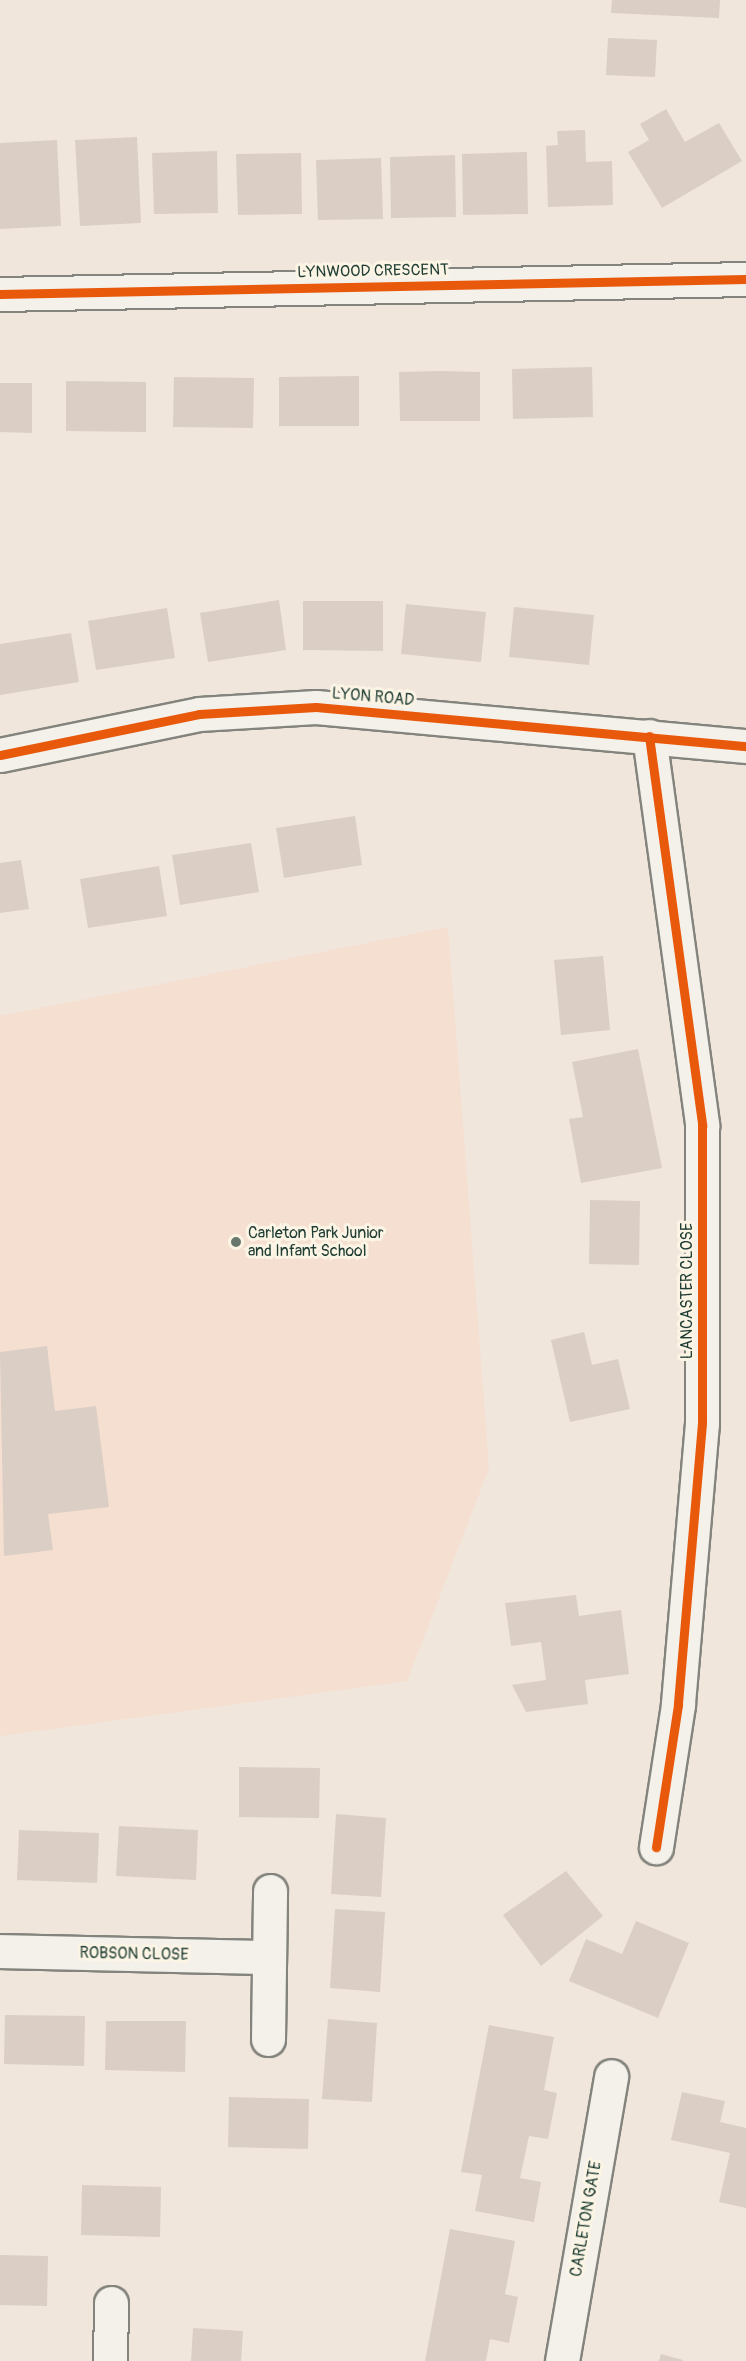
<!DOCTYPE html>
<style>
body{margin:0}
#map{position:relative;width:746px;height:2361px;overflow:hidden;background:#f1e6dc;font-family:Pangolin,sans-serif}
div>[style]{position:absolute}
.built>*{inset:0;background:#f5dfd0}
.building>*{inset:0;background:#dbcec5}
.roads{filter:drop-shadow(2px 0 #83847d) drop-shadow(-2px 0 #83847d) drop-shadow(0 2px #83847d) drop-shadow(0 -2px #83847d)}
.minor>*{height:33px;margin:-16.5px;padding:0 16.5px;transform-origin:16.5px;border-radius:16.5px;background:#f4f0ea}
.cycleway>*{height:9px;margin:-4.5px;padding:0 4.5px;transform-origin:4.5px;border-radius:4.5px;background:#e8590c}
.dots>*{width:16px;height:16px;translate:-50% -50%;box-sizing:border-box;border:3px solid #fcf5e5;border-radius:50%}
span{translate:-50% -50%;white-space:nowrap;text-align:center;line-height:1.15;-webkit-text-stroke:6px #fcf5e5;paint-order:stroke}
.street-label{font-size:16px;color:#1f3d34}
.poi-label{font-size:16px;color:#1f3d34}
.left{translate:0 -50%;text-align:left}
</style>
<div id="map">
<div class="built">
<i style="clip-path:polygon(448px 927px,489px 1468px,407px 1681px,0 1736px,0 1016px)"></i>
</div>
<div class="building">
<i style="clip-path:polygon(612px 0,720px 0,719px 18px,611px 13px)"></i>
<i style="clip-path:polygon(608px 38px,657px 40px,655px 77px,606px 75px)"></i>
<i style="clip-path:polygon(666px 109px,685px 142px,719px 123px,742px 161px,662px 208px,628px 152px,649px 140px,640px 124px)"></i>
<i style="clip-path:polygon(585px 130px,586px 162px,612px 161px,613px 205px,548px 207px,546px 146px,558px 145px,557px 131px)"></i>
<i style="clip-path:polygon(137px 137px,141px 223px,80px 226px,75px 140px)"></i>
<i style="clip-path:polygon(57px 140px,61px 226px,0 229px,0 143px)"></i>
<i style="clip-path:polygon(217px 151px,218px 213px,154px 214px,152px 153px)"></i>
<i style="clip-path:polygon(527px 152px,528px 214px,463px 215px,462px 154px)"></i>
<i style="clip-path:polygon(301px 153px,302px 214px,238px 215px,236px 154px)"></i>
<i style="clip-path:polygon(455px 155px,456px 217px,391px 218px,390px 157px)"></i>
<i style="clip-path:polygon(381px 158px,383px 219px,318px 220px,316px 160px)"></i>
<i style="clip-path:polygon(592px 367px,593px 417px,513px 419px,512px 369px)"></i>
<i style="clip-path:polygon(440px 371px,480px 372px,480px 421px,400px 421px,399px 372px)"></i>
<i style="clip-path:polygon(359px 376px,359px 426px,279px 426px,279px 377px)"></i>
<i style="clip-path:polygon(174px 377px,254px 378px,253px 428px,173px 427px)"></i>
<i style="clip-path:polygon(66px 381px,146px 382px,146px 432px,66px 431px)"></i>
<i style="clip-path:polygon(0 383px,32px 383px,32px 433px,0 432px)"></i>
<i style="clip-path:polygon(279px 600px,286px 650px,208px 662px,200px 613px)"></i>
<i style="clip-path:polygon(303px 601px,383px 601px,383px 651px,303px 650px)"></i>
<i style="clip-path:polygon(406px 604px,486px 612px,481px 662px,401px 654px)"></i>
<i style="clip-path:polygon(514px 607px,594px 615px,589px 665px,509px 657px)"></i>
<i style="clip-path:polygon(167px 608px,175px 658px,96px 670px,88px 621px)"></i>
<i style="clip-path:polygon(71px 633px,79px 682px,0 695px,0 644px)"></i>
<i style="clip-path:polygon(355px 816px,362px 865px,284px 878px,276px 828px)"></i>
<i style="clip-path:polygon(251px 843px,259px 892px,180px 905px,172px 855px)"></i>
<i style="clip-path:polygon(21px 860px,29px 909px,0 913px,0 863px)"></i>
<i style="clip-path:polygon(159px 866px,167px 916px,88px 928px,80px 879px)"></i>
<i style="clip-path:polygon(603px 956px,610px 1030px,561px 1035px,554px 960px)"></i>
<i style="clip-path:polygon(638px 1049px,662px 1168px,581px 1183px,569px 1119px,583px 1117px,572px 1062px)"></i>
<i style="clip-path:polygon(590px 1200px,640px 1201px,639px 1265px,589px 1264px)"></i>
<i style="clip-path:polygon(584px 1332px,592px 1365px,618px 1359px,630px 1409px,570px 1422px,551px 1340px)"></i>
<i style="clip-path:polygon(47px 1346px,55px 1411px,96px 1406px,109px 1507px,48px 1514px,53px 1550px,4px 1556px,0 1352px)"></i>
<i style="clip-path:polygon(576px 1595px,579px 1616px,621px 1610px,629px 1674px,585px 1680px,588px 1704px,526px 1712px,512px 1685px,546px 1680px,541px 1642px,511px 1646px,505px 1603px)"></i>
<i style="clip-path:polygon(239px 1767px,320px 1768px,319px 1818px,239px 1817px)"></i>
<i style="clip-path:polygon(336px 1814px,386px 1818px,381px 1897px,331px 1894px)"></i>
<i style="clip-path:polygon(119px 1826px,198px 1830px,196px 1880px,116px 1876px)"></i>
<i style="clip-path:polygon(19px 1830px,99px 1833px,97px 1883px,17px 1880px)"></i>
<i style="clip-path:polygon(566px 1871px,603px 1916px,541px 1966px,503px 1915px)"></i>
<i style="clip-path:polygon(335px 1909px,385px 1912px,380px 1992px,330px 1988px)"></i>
<i style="clip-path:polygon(636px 1921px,689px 1943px,658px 2018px,569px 1981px,586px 1939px,622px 1954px)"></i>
<i style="clip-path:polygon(5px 2015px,85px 2016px,84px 2066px,4px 2064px)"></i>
<i style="clip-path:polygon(328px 2019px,377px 2023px,372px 2102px,322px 2099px)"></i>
<i style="clip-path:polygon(106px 2021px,186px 2021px,185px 2072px,105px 2070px)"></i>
<i style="clip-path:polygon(489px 2025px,554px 2037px,544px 2090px,557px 2093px,548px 2139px,529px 2136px,520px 2178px,541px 2182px,534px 2222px,475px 2211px,482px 2175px,461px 2172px)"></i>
<i style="clip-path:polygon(682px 2092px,725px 2101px,720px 2122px,746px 2128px,746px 2208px,719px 2202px,730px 2153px,671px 2140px)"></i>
<i style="clip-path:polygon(229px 2097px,309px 2099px,308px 2149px,228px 2147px)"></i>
<i style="clip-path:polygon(82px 2185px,161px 2187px,160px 2237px,81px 2235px)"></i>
<i style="clip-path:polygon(450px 2229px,515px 2241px,505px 2294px,518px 2297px,509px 2343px,490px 2339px,486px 2361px,425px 2361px)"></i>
<i style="clip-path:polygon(0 2255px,48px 2256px,47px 2306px,0 2305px)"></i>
<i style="clip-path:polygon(193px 2328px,243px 2331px,241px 2361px,191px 2361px)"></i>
<i style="clip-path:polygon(661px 2354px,683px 2360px,683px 2361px,659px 2361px)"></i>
</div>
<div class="roads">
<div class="minor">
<i style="left:0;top:294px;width:746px;rotate:-1.15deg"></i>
<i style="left:649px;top:736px;width:393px;rotate:82.2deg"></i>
<i style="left:702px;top:1125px;width:298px;rotate:90deg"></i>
<i style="left:702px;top:1423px;width:283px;rotate:94.9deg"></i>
<i style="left:678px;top:1705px;width:144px;rotate:98.8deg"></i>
<i style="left:0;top:755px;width:203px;rotate:-11.6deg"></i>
<i style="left:199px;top:714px;width:117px;rotate:-3.4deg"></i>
<i style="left:316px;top:707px;width:432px;rotate:5.2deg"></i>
<i style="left:0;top:1951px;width:268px;rotate:1.3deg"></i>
<i style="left:268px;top:2039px;width:148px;rotate:-89.2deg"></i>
<i style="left:110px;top:2361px;width:58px;rotate:-89deg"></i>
<i style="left:562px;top:2361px;width:289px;rotate:-80.2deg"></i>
</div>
</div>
<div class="cycleway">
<i style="left:0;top:294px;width:746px;rotate:-1.15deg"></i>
<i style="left:649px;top:736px;width:393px;rotate:82.2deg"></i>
<i style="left:702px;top:1125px;width:298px;rotate:90deg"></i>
<i style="left:702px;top:1423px;width:283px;rotate:94.9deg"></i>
<i style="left:678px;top:1705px;width:144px;rotate:98.8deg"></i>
<i style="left:0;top:755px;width:203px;rotate:-11.6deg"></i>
<i style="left:199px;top:714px;width:117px;rotate:-3.4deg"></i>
<i style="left:316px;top:707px;width:432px;rotate:5.2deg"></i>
</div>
<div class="dots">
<i style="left:236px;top:1242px;background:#68786f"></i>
</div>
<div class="street-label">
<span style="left:373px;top:271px;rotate:-1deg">LYNWOOD CRESCENT</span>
<span style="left:373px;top:697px;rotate:5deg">LYON ROAD</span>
<span style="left:687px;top:1291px;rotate:-90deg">LANCASTER CLOSE</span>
<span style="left:134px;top:1954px;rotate:1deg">ROBSON CLOSE</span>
<span style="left:586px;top:2219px;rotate:-80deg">CARLETON GATE</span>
</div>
<div class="poi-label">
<span class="left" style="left:248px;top:1242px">Carleton Park Junior<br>and Infant School</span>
</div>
</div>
